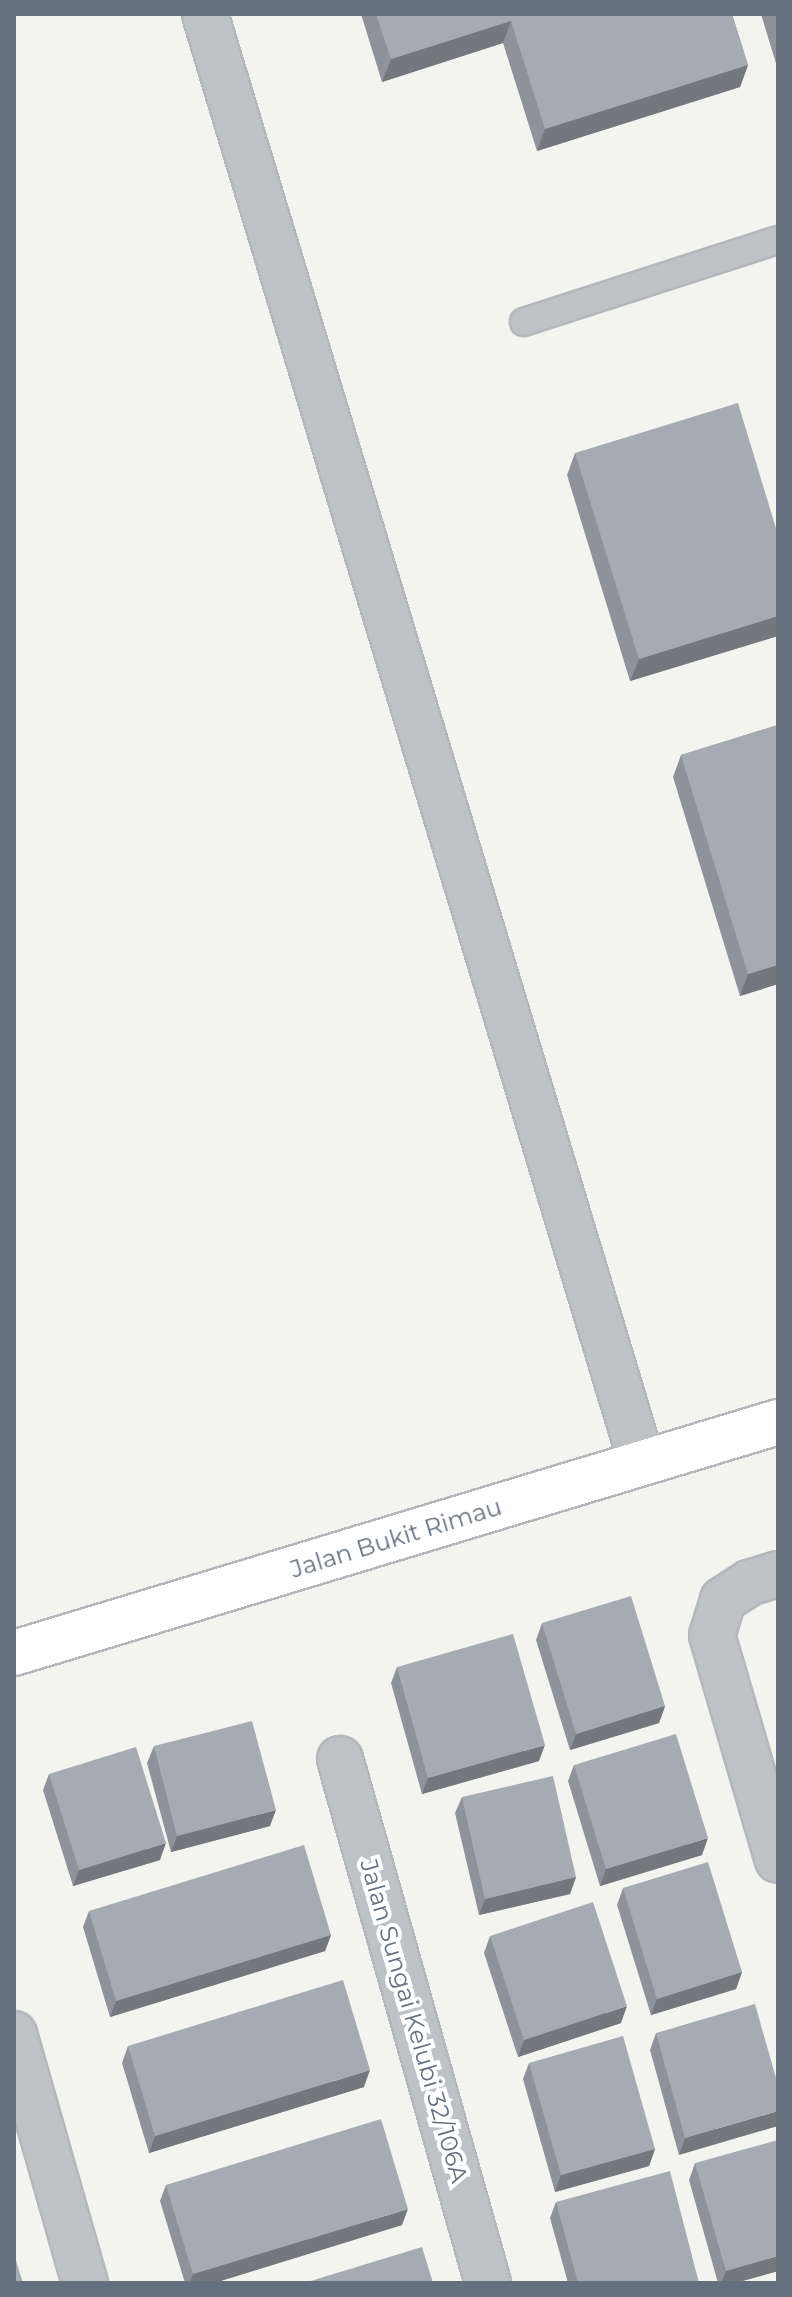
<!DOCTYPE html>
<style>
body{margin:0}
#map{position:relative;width:792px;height:2297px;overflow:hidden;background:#f3f4f0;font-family:Montserrat,sans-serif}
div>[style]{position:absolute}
.roads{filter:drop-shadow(2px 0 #b4b7bc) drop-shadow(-2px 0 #b4b7bc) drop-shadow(0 2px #b4b7bc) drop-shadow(0 -2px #b4b7bc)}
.lane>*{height:26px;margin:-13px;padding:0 13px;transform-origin:13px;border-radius:13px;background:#bfc2c5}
.street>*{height:44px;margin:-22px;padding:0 22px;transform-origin:22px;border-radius:22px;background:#bfc2c5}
.secondary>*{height:44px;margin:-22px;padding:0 22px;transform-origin:22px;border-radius:22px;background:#fff}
.wall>*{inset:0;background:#8f9399}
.shaded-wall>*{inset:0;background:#74787d}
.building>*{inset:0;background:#a6abb2}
span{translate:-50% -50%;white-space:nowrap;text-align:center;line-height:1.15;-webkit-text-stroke:8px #fff;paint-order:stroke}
.street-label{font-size:24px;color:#65707e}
.frame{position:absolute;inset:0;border:16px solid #65707e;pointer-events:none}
</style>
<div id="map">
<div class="roads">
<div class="lane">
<i style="left:524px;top:322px;width:267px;rotate:-17.9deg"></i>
</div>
<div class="street">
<i style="left:205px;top:14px;width:1513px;rotate:73.22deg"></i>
<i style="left:778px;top:1574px;width:30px;rotate:163deg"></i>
<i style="left:749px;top:1583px;width:31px;rotate:147deg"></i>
<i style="left:723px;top:1600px;width:37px;rotate:107deg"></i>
<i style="left:712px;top:1635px;width:234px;rotate:73.7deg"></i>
<i style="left:340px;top:1759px;width:544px;rotate:74.23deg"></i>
<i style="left:14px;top:2034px;width:259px;rotate:74.1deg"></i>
</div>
<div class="secondary">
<i style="left:14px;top:1653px;width:798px;rotate:-16.82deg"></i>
</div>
</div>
<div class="wall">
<i style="clip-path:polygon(361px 14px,732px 14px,748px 65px,740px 87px,537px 151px,503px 43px,382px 82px)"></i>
<i style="clip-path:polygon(761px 14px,778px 14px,778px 70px)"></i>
<i style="clip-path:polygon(575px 453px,778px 535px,778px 636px,630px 681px,567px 475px)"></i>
<i style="clip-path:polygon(778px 725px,778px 984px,740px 996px,673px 777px,681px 755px)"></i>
<i style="clip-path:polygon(542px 1623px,665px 1706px,659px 1723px,570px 1750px,536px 1640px)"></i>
<i style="clip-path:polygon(397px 1667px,539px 1761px,422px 1794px,391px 1683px)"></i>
<i style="clip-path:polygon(154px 1746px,270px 1826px,171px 1852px,147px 1763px)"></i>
<i style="clip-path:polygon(574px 1765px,702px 1855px,600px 1886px,568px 1781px)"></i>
<i style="clip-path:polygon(49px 1774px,160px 1860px,73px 1886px,43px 1790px)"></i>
<i style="clip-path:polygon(462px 1797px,576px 1877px,570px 1894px,479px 1915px,455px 1813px)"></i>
<i style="clip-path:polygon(623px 1888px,742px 1972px,736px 1989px,651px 2015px,617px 1905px)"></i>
<i style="clip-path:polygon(89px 1911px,331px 1935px,325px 1951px,110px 2017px,83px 1927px)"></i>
<i style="clip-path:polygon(490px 1936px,621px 2023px,518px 2057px,484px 1953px)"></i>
<i style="clip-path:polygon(656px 2033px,778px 2085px,679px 2155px,650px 2050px)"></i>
<i style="clip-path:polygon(128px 2046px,364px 2087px,149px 2153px,122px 2063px)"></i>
<i style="clip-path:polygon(529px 2063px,655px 2149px,649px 2166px,555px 2192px,523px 2079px)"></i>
<i style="clip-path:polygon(695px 2163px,778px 2271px,735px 2283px,718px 2283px,689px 2180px)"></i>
<i style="clip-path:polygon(166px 2185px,402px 2225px,214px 2283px,185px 2283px,160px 2201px)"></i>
<i style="clip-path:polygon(556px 2202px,699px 2283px,568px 2283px,550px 2218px)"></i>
</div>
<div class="shaded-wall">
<i style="clip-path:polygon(511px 21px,503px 43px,382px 82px,391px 59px)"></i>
<i style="clip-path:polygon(748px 65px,740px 87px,537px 151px,545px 129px)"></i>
<i style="clip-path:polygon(778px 616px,778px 636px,630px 681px,639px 659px)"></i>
<i style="clip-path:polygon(778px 965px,778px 984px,740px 996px,748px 974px)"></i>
<i style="clip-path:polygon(665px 1706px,659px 1723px,570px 1750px,576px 1734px)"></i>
<i style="clip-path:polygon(545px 1745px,539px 1761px,422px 1794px,428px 1778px)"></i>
<i style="clip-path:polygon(276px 1810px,270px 1826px,171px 1852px,177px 1836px)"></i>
<i style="clip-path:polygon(708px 1838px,702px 1855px,600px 1886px,606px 1869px)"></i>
<i style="clip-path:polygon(166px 1843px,160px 1860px,73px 1886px,79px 1870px)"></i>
<i style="clip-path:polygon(576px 1877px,570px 1894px,479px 1915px,485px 1899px)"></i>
<i style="clip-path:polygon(331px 1935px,325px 1951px,110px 2017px,116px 2001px)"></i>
<i style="clip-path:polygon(742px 1972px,736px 1989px,651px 2015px,657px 1999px)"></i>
<i style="clip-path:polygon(627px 2006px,621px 2023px,518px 2057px,524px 2040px)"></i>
<i style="clip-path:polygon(370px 2070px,364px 2087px,149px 2153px,155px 2136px)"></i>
<i style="clip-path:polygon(778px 2111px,778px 2126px,679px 2155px,685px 2138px)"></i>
<i style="clip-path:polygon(655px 2149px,649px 2166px,555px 2192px,561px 2175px)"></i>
<i style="clip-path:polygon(408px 2209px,402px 2225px,214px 2283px,190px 2283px,193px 2274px)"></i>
<i style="clip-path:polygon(778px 2256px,778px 2271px,735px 2283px,721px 2283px,726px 2271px)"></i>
</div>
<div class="building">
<i style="clip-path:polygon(376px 14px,732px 14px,748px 65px,545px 129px,511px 21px,391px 59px)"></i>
<i style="clip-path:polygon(738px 403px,778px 535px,778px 616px,639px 659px,575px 453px)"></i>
<i style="clip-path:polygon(778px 725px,778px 965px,748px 974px,681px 755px)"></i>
<i style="clip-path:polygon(631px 1596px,665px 1706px,576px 1734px,542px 1623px)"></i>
<i style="clip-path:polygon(513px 1634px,545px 1745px,428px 1778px,397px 1667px)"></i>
<i style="clip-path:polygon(252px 1721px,276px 1810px,177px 1836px,154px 1746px)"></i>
<i style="clip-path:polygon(676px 1734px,708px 1838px,606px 1869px,574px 1765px)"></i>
<i style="clip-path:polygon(136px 1747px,166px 1843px,79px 1870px,49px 1774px)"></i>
<i style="clip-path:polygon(553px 1776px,576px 1877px,485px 1899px,462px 1797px)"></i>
<i style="clip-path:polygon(304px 1845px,331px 1935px,116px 2001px,89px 1911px)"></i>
<i style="clip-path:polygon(708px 1862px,742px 1972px,657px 1999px,623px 1888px)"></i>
<i style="clip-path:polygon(593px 1902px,627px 2006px,524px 2040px,490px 1936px)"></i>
<i style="clip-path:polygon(343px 1980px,370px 2070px,155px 2136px,128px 2046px)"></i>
<i style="clip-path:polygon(755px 2004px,778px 2085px,778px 2111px,685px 2138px,656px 2033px)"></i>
<i style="clip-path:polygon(623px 2036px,655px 2149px,561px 2175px,529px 2063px)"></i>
<i style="clip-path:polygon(381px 2119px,408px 2209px,193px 2274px,166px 2185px)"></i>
<i style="clip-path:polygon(778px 2140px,778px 2256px,726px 2271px,695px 2163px)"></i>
<i style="clip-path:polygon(670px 2171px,699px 2283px,578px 2283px,556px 2202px)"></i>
<i style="clip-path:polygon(422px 2247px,433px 2283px,304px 2283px)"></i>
<i style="clip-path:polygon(14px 2254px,23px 2283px,14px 2283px)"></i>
</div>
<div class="street-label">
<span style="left:396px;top:1538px;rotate:-17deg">Jalan Bukit Rimau</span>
<span style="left:414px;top:2021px;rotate:74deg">Jalan Sungai Kelubi 32/106A</span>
</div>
<div class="frame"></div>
</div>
